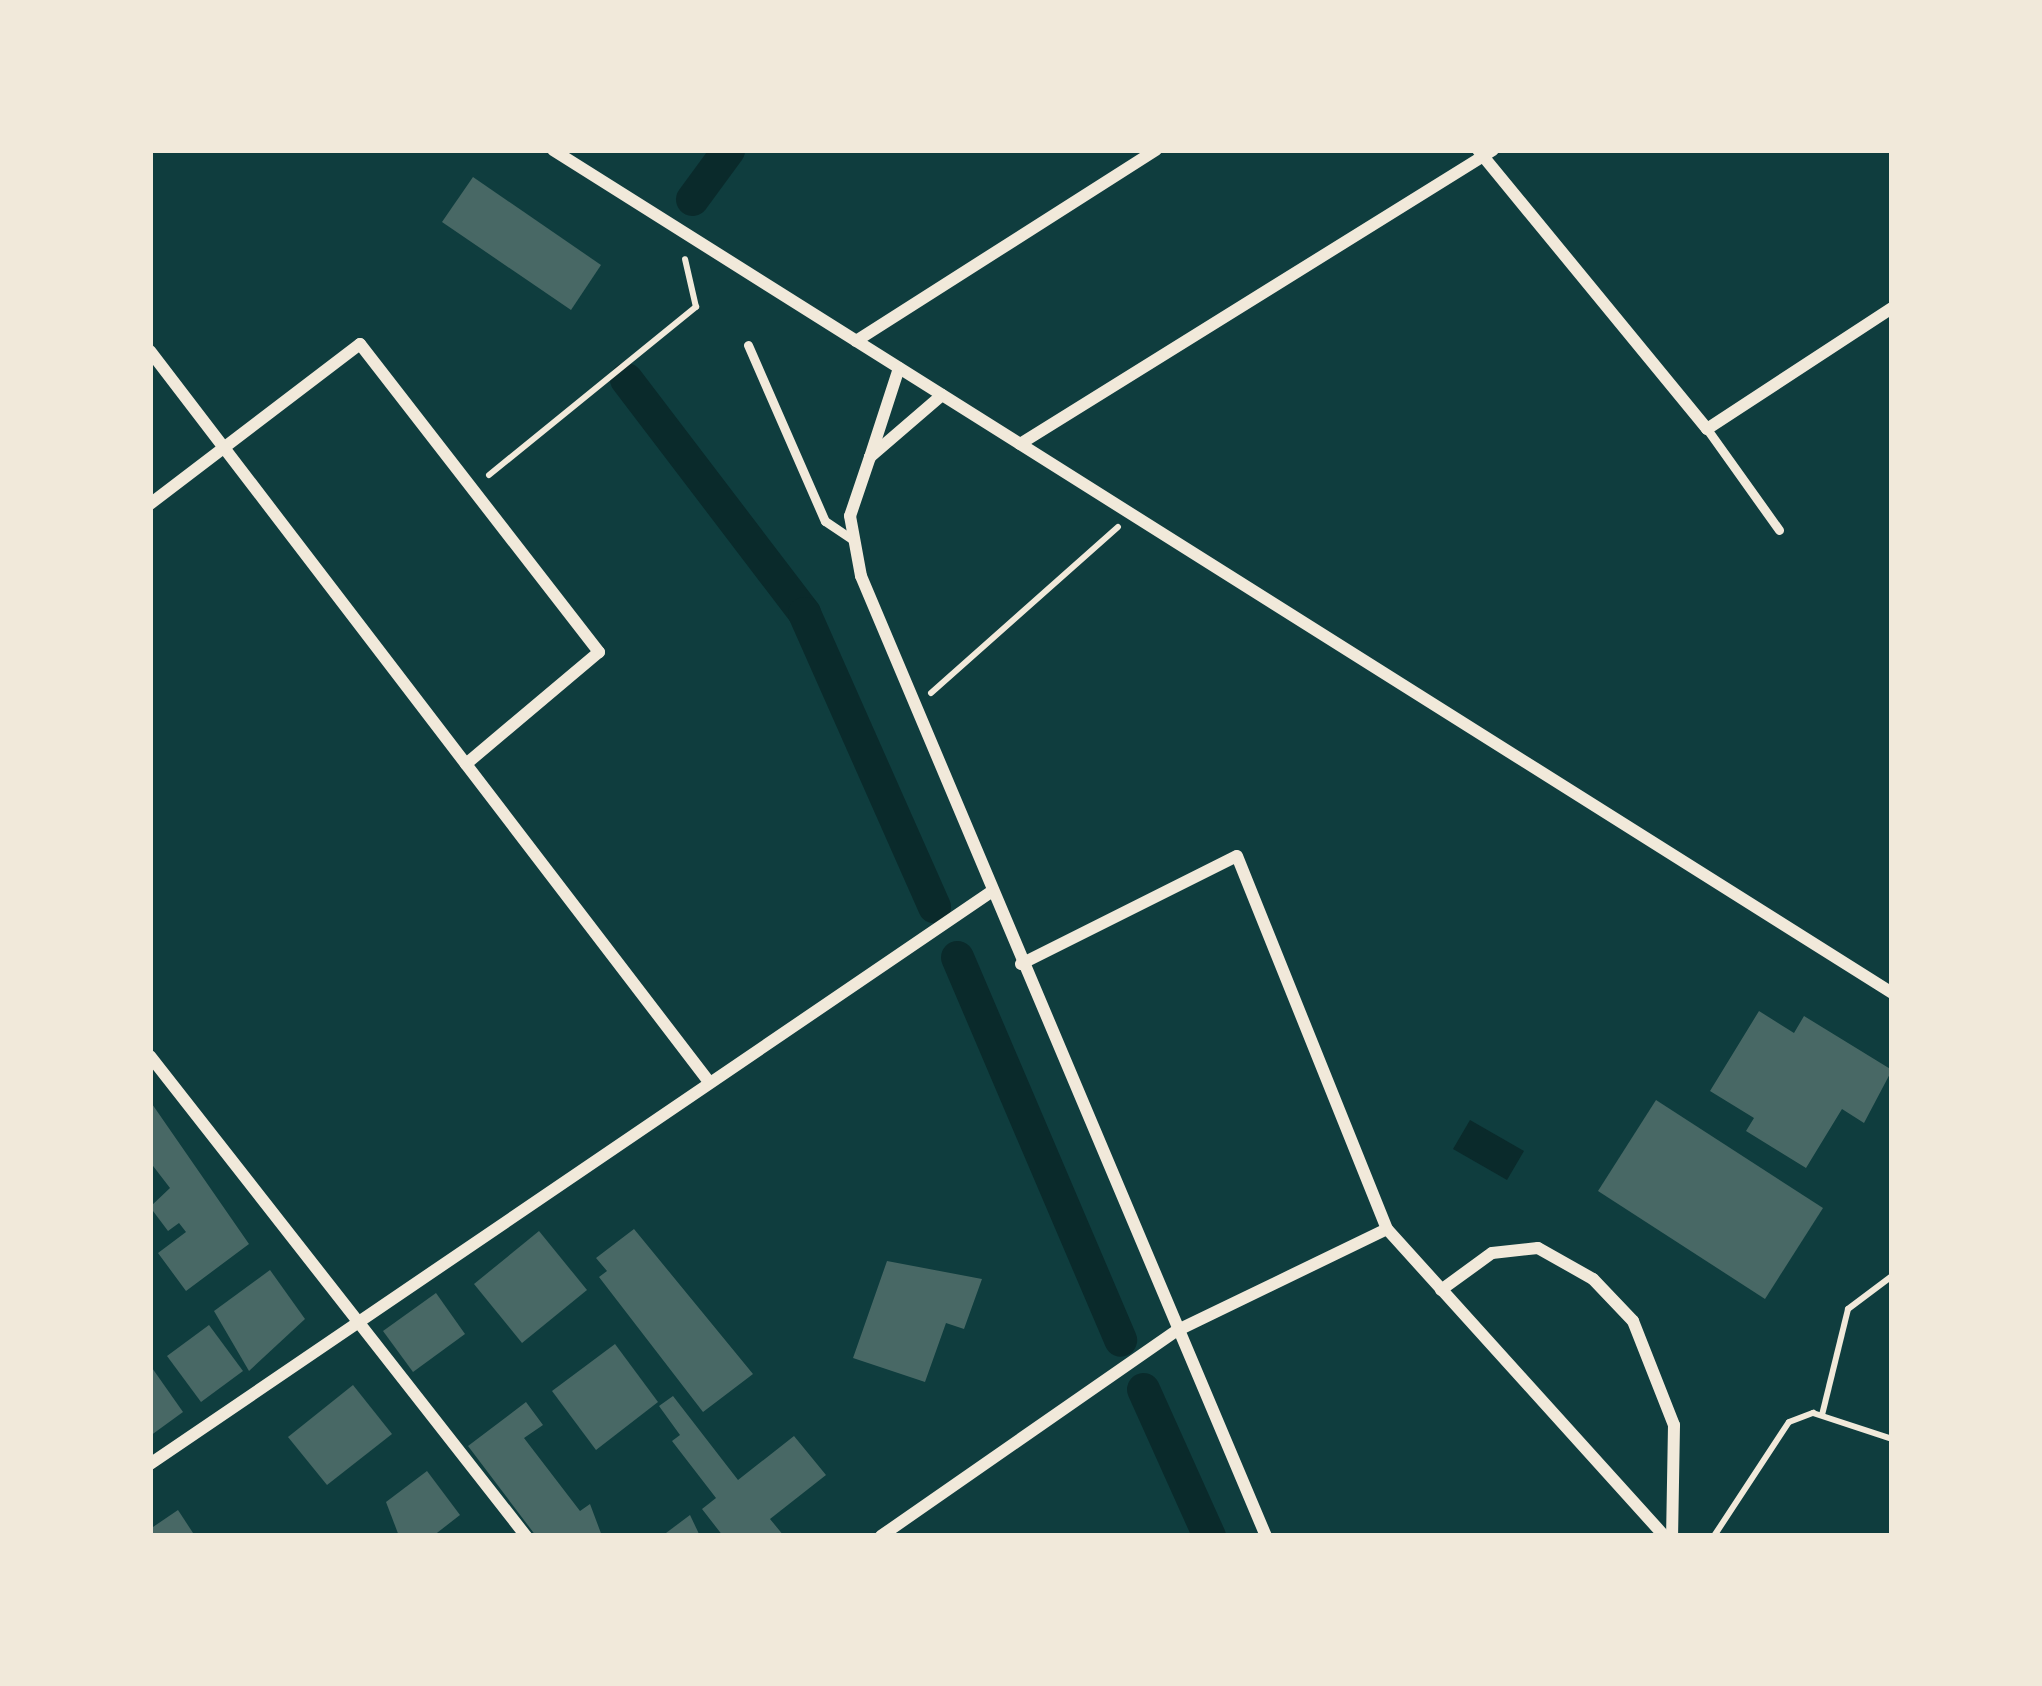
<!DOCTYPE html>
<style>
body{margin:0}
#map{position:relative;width:2042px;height:1686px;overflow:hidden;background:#0f3d3e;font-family:Lora,serif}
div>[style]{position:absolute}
.water>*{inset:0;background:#0a2a2b}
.canal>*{height:33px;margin:-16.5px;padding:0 16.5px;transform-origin:16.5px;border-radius:16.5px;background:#0a2a2b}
.building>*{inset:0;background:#486865}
.path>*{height:6px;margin:-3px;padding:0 3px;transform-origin:3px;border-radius:3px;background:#f1e9da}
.service>*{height:9px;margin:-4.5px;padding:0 4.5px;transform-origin:4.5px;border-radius:4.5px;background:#f1e9da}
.minor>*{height:12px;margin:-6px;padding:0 6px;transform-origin:6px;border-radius:6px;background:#f1e9da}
span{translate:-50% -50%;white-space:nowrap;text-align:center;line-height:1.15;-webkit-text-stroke:9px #f1e9da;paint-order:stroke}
.frame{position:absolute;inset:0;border:153px solid #f1e9da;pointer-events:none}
</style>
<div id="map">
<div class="water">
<i style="clip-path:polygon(1470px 1120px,1524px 1151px,1507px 1180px,1453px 1149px)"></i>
</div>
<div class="canal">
<i style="left:692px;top:199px;width:61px;rotate:-53.7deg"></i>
<i style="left:626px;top:379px;width:294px;rotate:52.7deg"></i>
<i style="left:804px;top:613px;width:321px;rotate:66.1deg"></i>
<i style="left:957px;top:957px;width:416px;rotate:66.9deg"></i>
<i style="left:1143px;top:1389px;width:161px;rotate:65.8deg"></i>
</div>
<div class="building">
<i style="clip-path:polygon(473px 177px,601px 265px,571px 310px,442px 222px)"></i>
<i style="clip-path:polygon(1759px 1011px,1794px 1033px,1804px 1016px,1892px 1070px,1864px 1123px,1842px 1109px,1806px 1168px,1746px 1131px,1754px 1118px,1710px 1091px)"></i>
<i style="clip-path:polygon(1656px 1100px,1823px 1208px,1765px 1299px,1598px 1191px)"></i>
<i style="clip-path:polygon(150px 1101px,249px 1244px,186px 1291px,158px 1253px,186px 1232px,179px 1223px,168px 1231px,150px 1207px,170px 1188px,150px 1162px)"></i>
<i style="clip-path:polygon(634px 1229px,753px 1374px,703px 1412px,599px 1277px,607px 1271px,596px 1258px)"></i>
<i style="clip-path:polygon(539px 1231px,587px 1290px,522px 1343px,474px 1284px)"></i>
<i style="clip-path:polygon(887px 1261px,982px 1279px,964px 1329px,946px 1323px,925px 1382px,853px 1358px)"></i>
<i style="clip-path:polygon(270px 1270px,305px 1319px,249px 1371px,214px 1311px)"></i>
<i style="clip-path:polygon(436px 1293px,465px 1334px,413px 1372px,383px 1331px)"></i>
<i style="clip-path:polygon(209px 1325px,243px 1371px,201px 1402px,167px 1356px)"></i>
<i style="clip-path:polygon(615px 1344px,658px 1402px,596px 1450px,552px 1391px)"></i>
<i style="clip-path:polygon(150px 1365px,183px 1412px,150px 1436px)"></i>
<i style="clip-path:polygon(353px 1385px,392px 1434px,327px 1485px,288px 1437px)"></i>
<i style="clip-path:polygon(673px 1396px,738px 1480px,794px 1436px,826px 1475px,770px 1519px,784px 1536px,723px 1536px,702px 1509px,716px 1498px,672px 1441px,680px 1435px,659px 1406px)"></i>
<i style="clip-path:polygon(526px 1402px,543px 1425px,524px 1438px,580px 1511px,590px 1504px,602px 1536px,536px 1536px,468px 1446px)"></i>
<i style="clip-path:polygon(427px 1471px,460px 1515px,433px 1536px,399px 1536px,386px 1502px)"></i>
<i style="clip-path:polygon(178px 1510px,195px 1536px,150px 1536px,150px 1529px)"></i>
<i style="clip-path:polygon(690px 1515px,700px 1536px,662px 1536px)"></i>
</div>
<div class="path">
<i style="left:489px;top:475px;width:267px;rotate:-39.1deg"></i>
<i style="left:696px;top:307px;width:49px;rotate:-102.9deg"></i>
<i style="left:931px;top:693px;width:250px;rotate:-41.6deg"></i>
<i style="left:1822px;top:1415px;width:109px;rotate:-76.2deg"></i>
<i style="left:1848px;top:1309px;width:55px;rotate:-36.9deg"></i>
<i style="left:1714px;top:1536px;width:136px;rotate:-56.7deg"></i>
<i style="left:1789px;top:1422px;width:26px;rotate:-21deg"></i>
<i style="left:1813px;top:1413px;width:83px;rotate:18.2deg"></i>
</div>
<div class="service">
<i style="left:748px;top:345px;width:192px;rotate:66.4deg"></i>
<i style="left:825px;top:521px;width:32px;rotate:34deg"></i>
<i style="left:1707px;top:429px;width:124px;rotate:54.5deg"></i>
</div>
<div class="minor">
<i style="left:553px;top:150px;width:1582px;rotate:32.19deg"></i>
<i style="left:1478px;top:150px;width:361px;rotate:50.6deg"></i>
<i style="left:1707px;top:429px;width:221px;rotate:-33.2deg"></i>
<i style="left:856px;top:341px;width:356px;rotate:-32.5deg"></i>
<i style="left:150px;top:351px;width:920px;rotate:52.59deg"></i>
<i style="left:899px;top:368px;width:94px;rotate:108deg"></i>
<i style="left:870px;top:457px;width:95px;rotate:-40.7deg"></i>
<i style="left:1020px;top:444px;width:557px;rotate:-31.86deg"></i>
<i style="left:870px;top:457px;width:62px;rotate:108.7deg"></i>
<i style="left:850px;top:516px;width:61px;rotate:79.6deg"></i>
<i style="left:861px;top:576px;width:1042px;rotate:67.13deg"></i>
<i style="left:150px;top:504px;width:264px;rotate:-37.3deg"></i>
<i style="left:360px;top:344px;width:390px;rotate:52.2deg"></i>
<i style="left:599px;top:652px;width:174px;rotate:139.9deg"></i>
<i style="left:1021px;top:964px;width:241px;rotate:-26.6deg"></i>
<i style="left:1237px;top:856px;width:402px;rotate:68.1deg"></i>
<i style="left:1387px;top:1229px;width:413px;rotate:47.9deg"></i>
<i style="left:150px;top:1056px;width:610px;rotate:51.93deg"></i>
<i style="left:1441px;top:1290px;width:63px;rotate:-36deg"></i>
<i style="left:1492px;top:1253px;width:46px;rotate:-6.2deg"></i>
<i style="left:1538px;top:1248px;width:63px;rotate:29.4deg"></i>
<i style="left:1593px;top:1279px;width:58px;rotate:46.4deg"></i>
<i style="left:1633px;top:1321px;width:112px;rotate:68.5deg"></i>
<i style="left:1674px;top:1425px;width:111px;rotate:91deg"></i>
<i style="left:150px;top:1464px;width:1017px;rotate:-34.22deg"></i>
<i style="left:881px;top:1536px;width:359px;rotate:-34.8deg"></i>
<i style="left:1176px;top:1331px;width:234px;rotate:-25.8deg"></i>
</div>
<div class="frame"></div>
</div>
